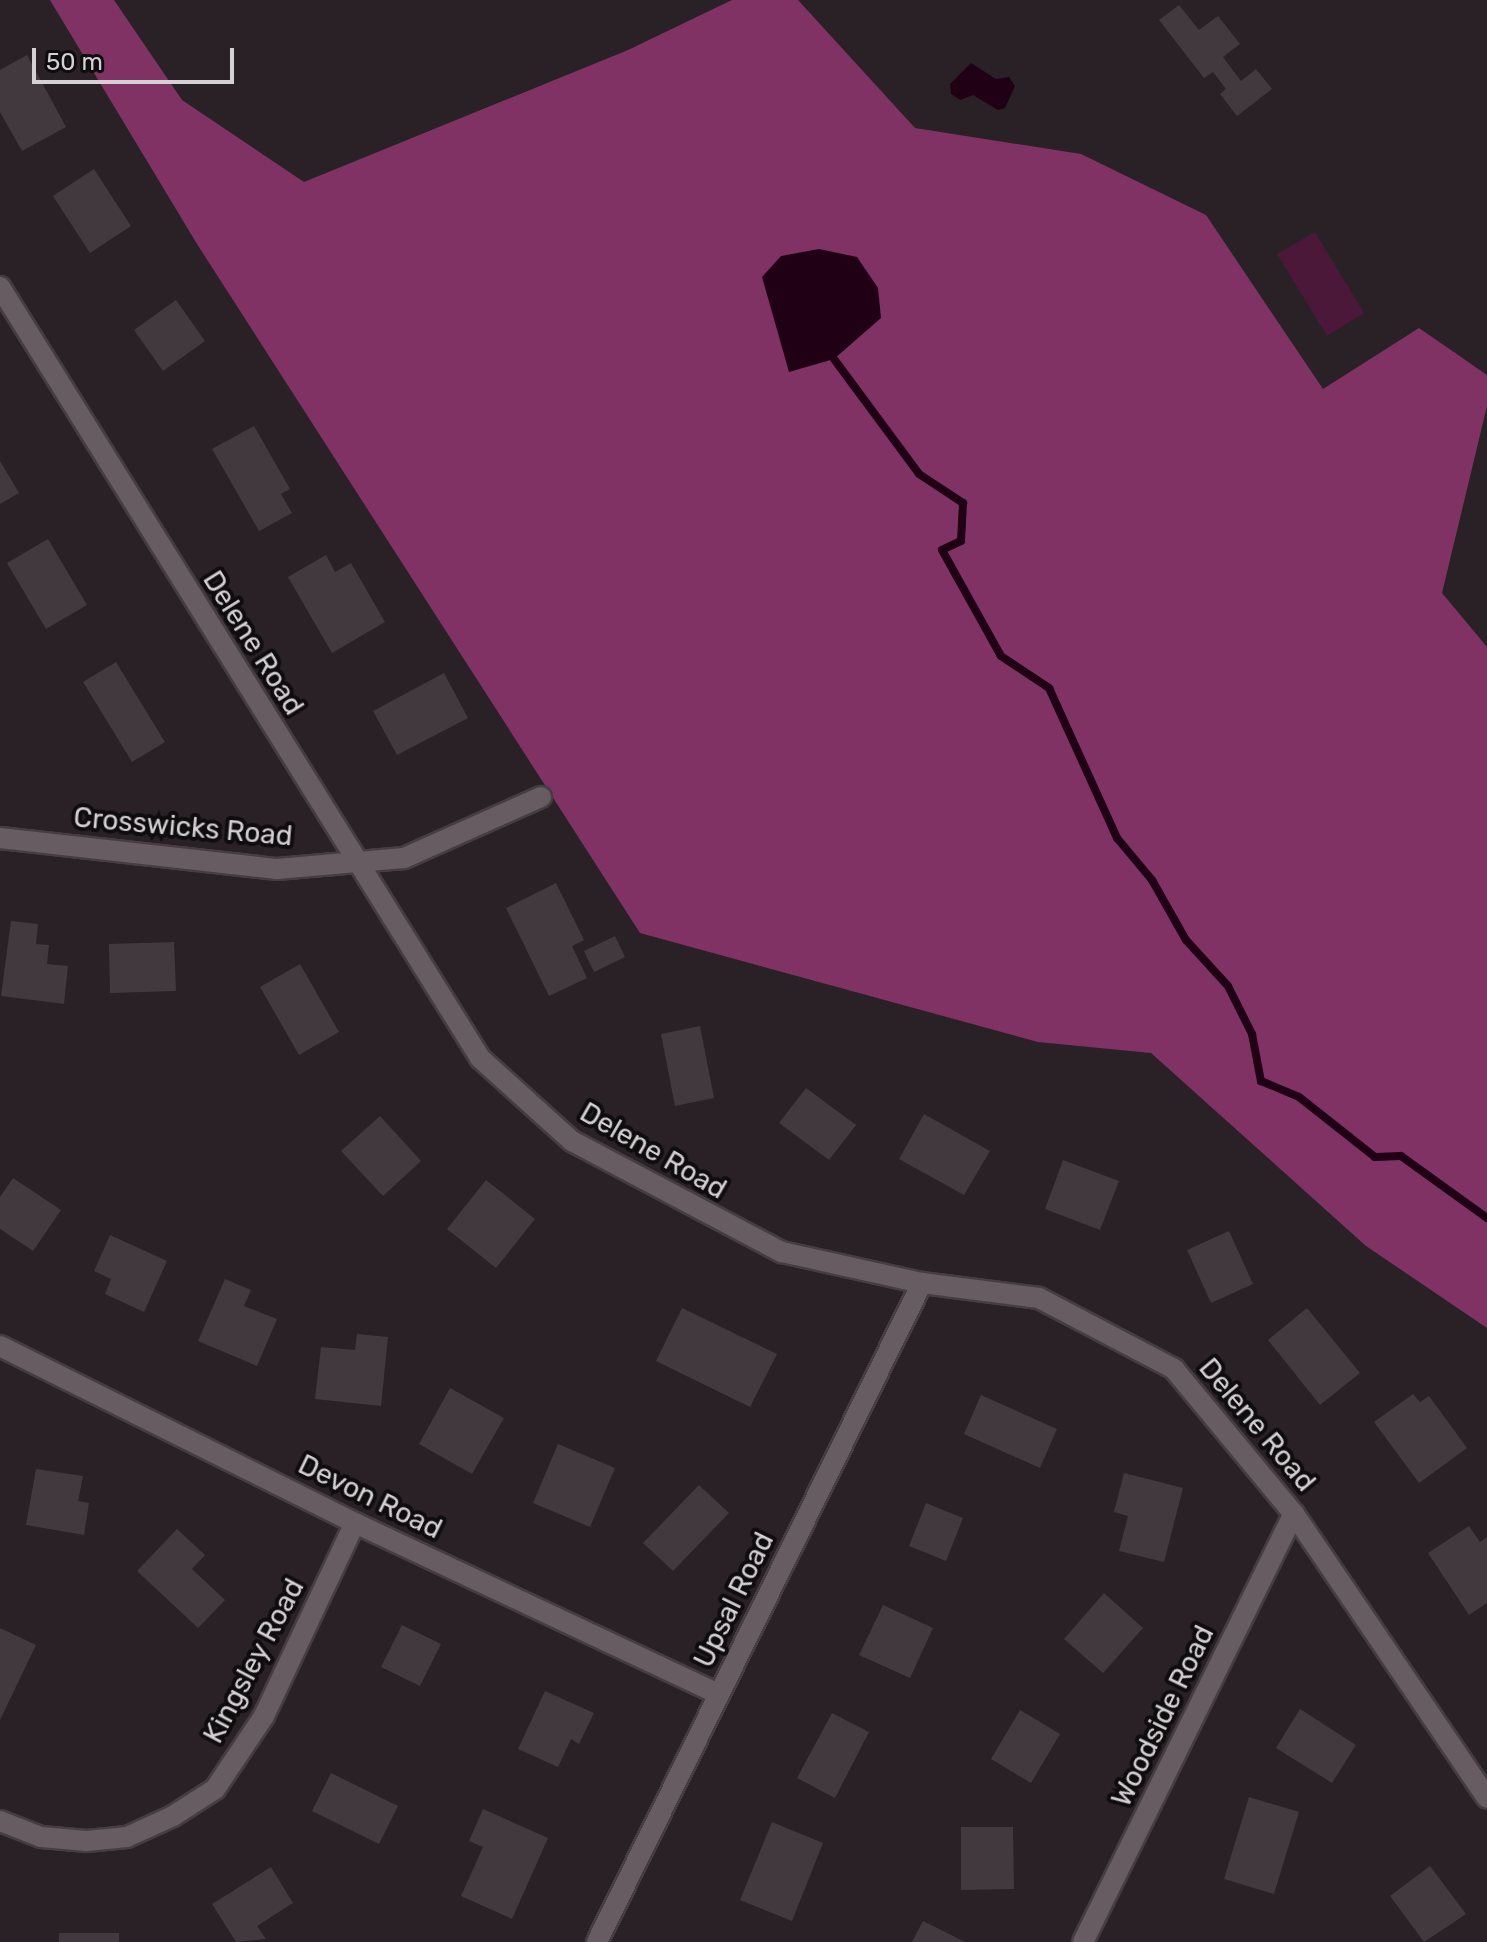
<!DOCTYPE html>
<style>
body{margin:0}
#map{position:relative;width:1487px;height:1942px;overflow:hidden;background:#292125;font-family:Rubik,sans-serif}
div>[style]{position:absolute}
.green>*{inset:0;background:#4b1839}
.forest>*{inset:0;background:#813265}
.water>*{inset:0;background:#200015}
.stream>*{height:8px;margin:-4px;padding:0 4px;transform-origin:4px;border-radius:4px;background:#200015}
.building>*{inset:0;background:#42393e}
.roads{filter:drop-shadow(2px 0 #453d41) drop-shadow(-2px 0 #453d41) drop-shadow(0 2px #453d41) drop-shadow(0 -2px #453d41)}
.minor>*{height:20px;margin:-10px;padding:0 10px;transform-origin:10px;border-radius:10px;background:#665c62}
span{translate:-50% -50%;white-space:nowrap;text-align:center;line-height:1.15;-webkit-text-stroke:8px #0f0c0e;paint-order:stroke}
.street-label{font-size:28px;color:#d5d0d3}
.scale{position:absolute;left:32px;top:48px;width:202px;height:36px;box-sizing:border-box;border:4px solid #d5d0d3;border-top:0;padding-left:10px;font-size:24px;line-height:28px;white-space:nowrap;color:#d5d0d3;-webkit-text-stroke:6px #0f0c0e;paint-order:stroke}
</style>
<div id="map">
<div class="green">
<i style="clip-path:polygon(1315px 232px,1364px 313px,1327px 336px,1277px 254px)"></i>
</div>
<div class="forest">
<i style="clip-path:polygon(50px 0,114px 0,182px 100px,304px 182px,628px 50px,732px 0,798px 0,915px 128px,1081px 154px,1206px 215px,1323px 389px,1419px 328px,1487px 375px,1487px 406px,1442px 593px,1487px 647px,1487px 1328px,1366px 1246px,1151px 1053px,1038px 1042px,640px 933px,197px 244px)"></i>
</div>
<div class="water">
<i style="clip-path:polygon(971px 63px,996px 79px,1009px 77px,1015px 86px,1005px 108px,998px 110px,973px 95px,960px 100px,951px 94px,950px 84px)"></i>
<i style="clip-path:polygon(819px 249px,857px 257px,878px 288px,881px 318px,834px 359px,789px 372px,762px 277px,781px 256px)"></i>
</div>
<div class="stream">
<i style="left:834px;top:359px;width:143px;rotate:53.5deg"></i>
<i style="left:919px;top:474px;width:53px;rotate:33.4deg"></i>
<i style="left:963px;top:503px;width:38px;rotate:93deg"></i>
<i style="left:961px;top:541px;width:21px;rotate:155deg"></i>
<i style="left:942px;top:550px;width:121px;rotate:60.9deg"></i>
<i style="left:1001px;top:656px;width:58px;rotate:33.7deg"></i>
<i style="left:1049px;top:688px;width:165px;rotate:65.6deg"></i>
<i style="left:1117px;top:838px;width:55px;rotate:50.2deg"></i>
<i style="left:1152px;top:880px;width:69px;rotate:60.5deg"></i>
<i style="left:1186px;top:940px;width:62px;rotate:47.6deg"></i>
<i style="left:1228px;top:986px;width:54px;rotate:63.4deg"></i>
<i style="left:1252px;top:1034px;width:48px;rotate:79.2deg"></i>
<i style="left:1261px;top:1081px;width:41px;rotate:22.8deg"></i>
<i style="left:1299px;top:1097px;width:97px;rotate:38.3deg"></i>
<i style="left:1375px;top:1157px;width:26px;rotate:-2deg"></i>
<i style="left:1401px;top:1156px;width:106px;rotate:35.8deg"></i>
</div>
<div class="building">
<i style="clip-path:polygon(1179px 5px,1199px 30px,1218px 16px,1240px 44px,1223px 57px,1241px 81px,1256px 69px,1272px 89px,1237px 116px,1220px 94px,1226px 89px,1213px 72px,1204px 78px,1159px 20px)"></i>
<i style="clip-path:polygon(27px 55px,66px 127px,22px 151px,0 112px,0 70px)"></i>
<i style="clip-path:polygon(94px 169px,131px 226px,90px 253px,53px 196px)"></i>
<i style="clip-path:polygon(176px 300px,205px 341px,163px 371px,134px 330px)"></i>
<i style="clip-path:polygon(254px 426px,290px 489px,281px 494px,292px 513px,259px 531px,212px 449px)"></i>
<i style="clip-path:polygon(0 461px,19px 493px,0 504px)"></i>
<i style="clip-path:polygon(48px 539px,87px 605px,46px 629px,7px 563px)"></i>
<i style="clip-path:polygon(326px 555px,335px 572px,351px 563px,385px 622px,332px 653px,288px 577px)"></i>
<i style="clip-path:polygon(116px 662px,165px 742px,132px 762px,83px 682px)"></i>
<i style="clip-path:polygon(444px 673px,468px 718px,397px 755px,373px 711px)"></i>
<i style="clip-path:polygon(556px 883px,584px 940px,572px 946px,587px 978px,549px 996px,506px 908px)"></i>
<i style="clip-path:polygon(11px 921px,38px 924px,36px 944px,49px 945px,47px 964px,68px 966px,64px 1004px,1px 996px)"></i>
<i style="clip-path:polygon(615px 936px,625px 957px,594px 972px,584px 951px)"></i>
<i style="clip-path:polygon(174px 942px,176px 991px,110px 993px,109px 944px)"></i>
<i style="clip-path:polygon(300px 964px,339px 1032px,299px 1055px,260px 987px)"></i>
<i style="clip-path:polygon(700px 1026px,714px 1098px,675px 1106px,661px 1034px)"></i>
<i style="clip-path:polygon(806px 1088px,856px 1125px,829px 1160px,779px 1123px)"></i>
<i style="clip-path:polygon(924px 1114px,990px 1151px,964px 1195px,899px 1159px)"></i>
<i style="clip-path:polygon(380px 1116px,421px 1161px,383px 1196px,341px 1151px)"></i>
<i style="clip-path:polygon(1063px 1160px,1119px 1181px,1100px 1230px,1045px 1209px)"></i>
<i style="clip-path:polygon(13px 1178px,61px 1210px,33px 1251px,0 1229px,0 1197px)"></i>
<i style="clip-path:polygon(486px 1180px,535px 1219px,496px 1268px,447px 1229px)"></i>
<i style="clip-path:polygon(1229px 1231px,1253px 1284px,1211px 1303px,1187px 1250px)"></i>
<i style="clip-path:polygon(110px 1235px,167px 1261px,144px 1312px,105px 1294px,111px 1279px,94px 1271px)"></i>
<i style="clip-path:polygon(225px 1279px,251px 1290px,244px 1306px,277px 1319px,257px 1366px,198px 1341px)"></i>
<i style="clip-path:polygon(682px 1308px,777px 1354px,750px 1407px,656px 1361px)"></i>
<i style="clip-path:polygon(1307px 1308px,1360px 1373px,1320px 1405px,1268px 1340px)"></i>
<i style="clip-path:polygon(357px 1334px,388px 1337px,381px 1406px,315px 1399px,321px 1347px,355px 1350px)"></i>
<i style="clip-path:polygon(450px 1388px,504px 1418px,472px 1474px,419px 1444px)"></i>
<i style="clip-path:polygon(1413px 1394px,1420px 1402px,1429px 1396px,1467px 1448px,1419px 1483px,1374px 1422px)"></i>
<i style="clip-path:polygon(981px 1395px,1057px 1429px,1040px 1468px,964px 1434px)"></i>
<i style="clip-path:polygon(558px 1444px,615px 1468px,590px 1527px,533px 1503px)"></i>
<i style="clip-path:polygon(36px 1469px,83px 1476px,78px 1501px,89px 1503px,84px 1535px,26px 1525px)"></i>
<i style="clip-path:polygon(1124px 1473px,1183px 1488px,1164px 1562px,1119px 1551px,1128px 1516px,1114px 1512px)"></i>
<i style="clip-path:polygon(699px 1485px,729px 1513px,673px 1571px,643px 1543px)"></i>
<i style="clip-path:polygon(926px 1503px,963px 1518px,946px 1561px,909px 1546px)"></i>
<i style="clip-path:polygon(1469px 1526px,1480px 1542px,1487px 1537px,1487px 1603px,1469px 1615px,1428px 1553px)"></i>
<i style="clip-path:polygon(177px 1529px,205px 1555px,192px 1569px,225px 1600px,198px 1628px,137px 1571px)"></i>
<i style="clip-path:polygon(1104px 1593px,1143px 1628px,1103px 1673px,1064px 1639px)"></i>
<i style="clip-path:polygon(883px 1605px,933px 1628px,910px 1678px,859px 1655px)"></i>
<i style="clip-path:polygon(402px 1625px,441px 1644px,420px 1686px,381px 1667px)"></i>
<i style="clip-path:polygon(0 1628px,36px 1645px,0 1720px)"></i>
<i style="clip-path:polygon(545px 1691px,594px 1713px,579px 1744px,571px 1739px,558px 1767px,518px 1749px)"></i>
<i style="clip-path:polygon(1300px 1709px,1356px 1745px,1332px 1783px,1276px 1748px)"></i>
<i style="clip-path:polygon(1020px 1710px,1060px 1734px,1031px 1783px,991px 1759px)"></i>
<i style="clip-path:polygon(832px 1713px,869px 1732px,835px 1798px,797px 1778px)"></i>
<i style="clip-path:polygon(331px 1773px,398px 1806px,379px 1844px,312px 1811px)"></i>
<i style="clip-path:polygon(1249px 1797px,1299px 1812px,1274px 1894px,1224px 1879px)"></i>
<i style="clip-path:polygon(483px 1809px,548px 1838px,512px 1919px,461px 1896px,483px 1847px,469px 1841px)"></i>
<i style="clip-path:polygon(772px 1822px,823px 1843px,792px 1921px,740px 1900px)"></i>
<i style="clip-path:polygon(961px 1827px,1013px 1827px,1014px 1889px,961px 1890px)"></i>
<i style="clip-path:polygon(1430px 1866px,1466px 1914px,1424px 1942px,1390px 1896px)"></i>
<i style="clip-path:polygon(271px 1867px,293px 1903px,257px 1926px,266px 1939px,236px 1942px,212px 1904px)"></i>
<i style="clip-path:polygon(923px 1921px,965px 1942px,912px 1942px)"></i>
<i style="clip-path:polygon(59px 1933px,119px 1933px,119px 1942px,59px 1942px)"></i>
</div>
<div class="roads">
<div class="minor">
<i style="left:0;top:287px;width:908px;rotate:58.09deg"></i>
<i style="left:480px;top:1058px;width:124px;rotate:42.1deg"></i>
<i style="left:572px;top:1141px;width:238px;rotate:27.9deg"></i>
<i style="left:782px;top:1252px;width:143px;rotate:12.5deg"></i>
<i style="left:922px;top:1283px;width:118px;rotate:7.3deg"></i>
<i style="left:1039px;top:1298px;width:153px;rotate:27.7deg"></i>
<i style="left:1174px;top:1369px;width:188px;rotate:50.4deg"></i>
<i style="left:1294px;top:1514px;width:343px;rotate:55.8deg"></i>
<i style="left:0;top:838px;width:279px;rotate:6.4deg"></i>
<i style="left:277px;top:869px;width:127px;rotate:-5deg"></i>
<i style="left:404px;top:858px;width:150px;rotate:-24deg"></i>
<i style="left:0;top:1346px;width:397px;rotate:26.5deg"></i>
<i style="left:355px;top:1523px;width:401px;rotate:25.2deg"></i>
<i style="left:0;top:1821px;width:44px;rotate:21.3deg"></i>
<i style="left:41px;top:1837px;width:46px;rotate:5deg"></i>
<i style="left:87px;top:1841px;width:40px;rotate:-5.7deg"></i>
<i style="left:127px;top:1837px;width:51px;rotate:-24.5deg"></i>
<i style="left:173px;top:1816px;width:50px;rotate:-32.7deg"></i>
<i style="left:215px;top:1789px;width:88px;rotate:-56.1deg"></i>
<i style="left:264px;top:1716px;width:213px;rotate:-64.8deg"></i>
<i style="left:597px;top:1942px;width:735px;rotate:-63.75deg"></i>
<i style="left:1083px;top:1942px;width:477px;rotate:-63.8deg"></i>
</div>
</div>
<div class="street-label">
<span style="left:253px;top:643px;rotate:58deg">Delene Road</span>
<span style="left:183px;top:827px;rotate:5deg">Crosswicks Road</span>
<span style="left:653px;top:1151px;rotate:30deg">Delene Road</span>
<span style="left:1257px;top:1425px;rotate:50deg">Delene Road</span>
<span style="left:370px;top:1497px;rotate:26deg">Devon Road</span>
<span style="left:734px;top:1600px;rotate:-64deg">Upsal Road</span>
<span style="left:254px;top:1661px;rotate:-62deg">Kingsley Road</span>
<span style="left:1163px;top:1716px;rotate:-64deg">Woodside Road</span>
</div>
<div class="scale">50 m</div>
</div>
